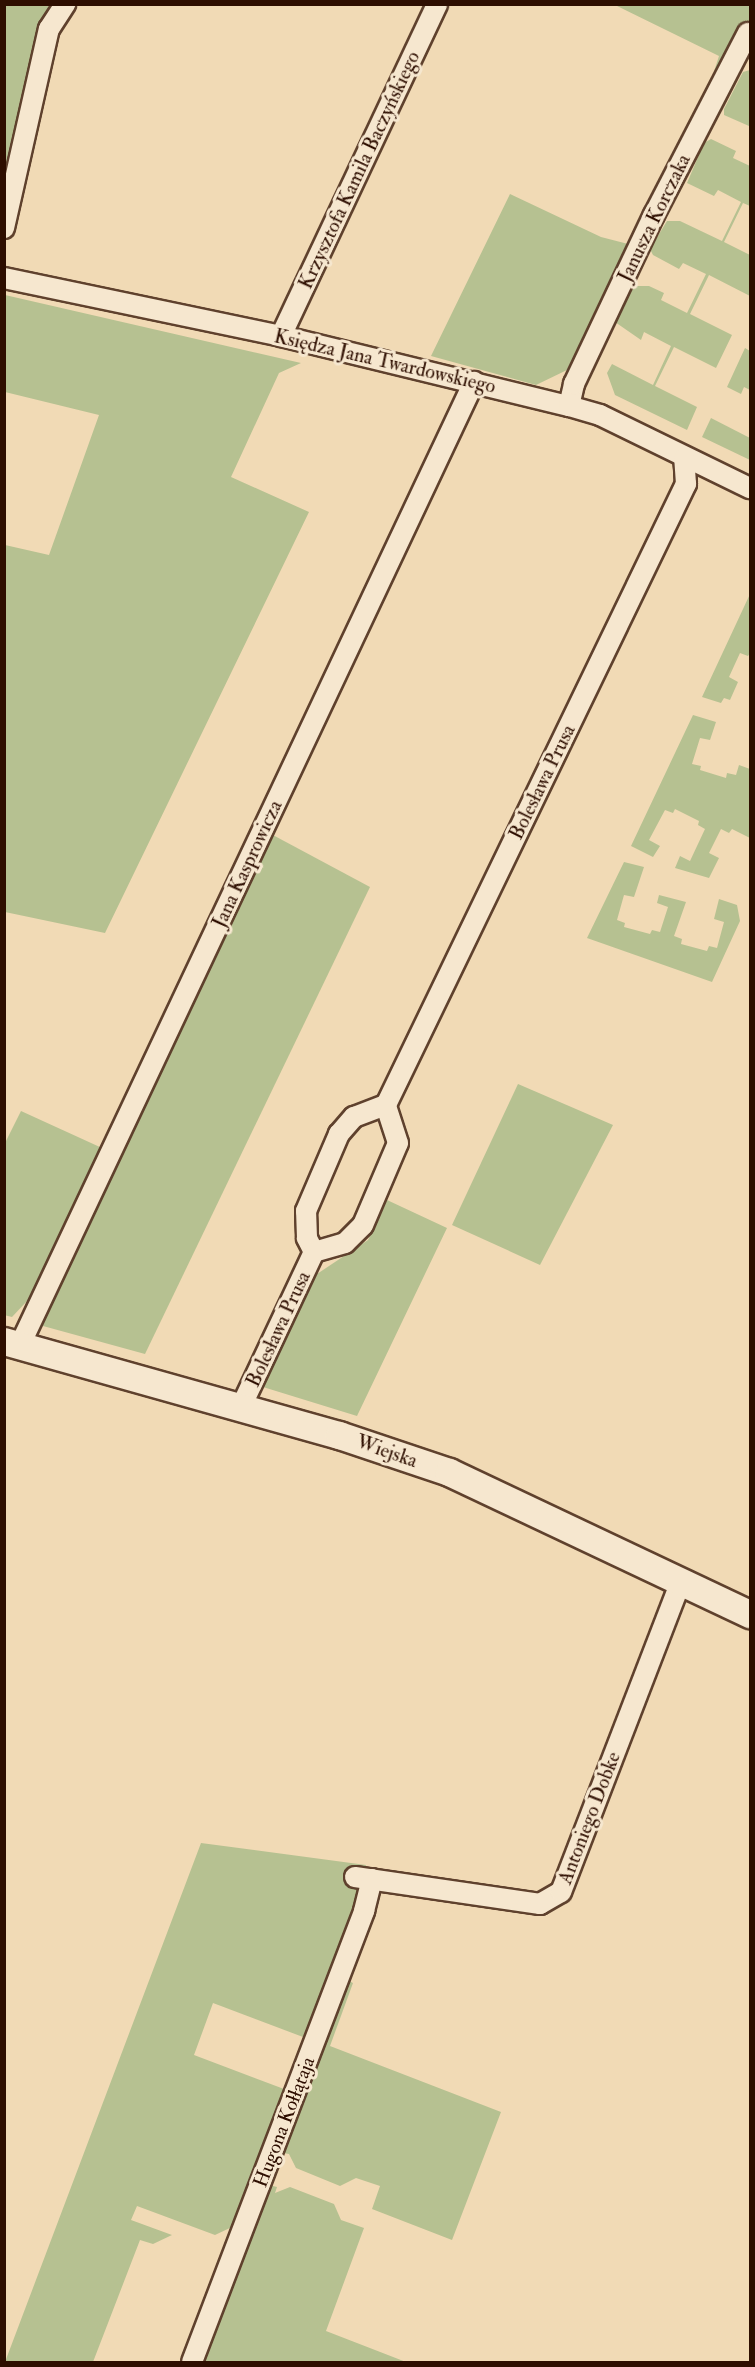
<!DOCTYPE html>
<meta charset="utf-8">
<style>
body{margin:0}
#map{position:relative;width:755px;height:2367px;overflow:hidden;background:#f1dab5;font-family:"IM FELL Double Pica",serif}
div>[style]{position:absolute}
.green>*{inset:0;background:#b6c191}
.roads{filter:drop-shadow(2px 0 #5f412d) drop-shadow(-2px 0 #5f412d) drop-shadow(0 2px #5f412d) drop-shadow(0 -2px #5f412d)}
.street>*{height:20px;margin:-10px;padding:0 10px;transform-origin:10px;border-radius:10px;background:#f6e7cf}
.secondary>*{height:27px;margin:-13.5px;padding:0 13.5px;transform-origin:13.5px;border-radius:13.5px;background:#f6e7cf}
span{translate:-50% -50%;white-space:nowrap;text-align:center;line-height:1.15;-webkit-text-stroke:6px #f6e7cf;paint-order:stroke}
.street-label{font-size:20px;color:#2e0e00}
.frame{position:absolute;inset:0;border:6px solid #2e0e00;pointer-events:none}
</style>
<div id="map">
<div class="green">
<i style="clip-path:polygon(5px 5px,49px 5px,5px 206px)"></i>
<i style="clip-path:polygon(615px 5px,750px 5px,750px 21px,746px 22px,714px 84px,709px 87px,719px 56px)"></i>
<i style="clip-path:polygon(750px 70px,750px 122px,749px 126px,724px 115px,724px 109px,743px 72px)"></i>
<i style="clip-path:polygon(711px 139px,736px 151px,733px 158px,750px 166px,750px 206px,743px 203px,724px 242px,750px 255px,750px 296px,709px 275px,690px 314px,732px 335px,716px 368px,674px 347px,655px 386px,697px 407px,687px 430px,615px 395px,607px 373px,612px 364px,653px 385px,671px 346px,644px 332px,641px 340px,615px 322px,630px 286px,649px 286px,664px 293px,661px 300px,687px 313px,706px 274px,683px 263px,679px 269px,653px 255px,650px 249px,667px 221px,680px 221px,722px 241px,741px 202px,718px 190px,714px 196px,687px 183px,704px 143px)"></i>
<i style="clip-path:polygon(510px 194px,601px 237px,632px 245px,567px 370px,536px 385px,431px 356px)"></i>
<i style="clip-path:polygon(5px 295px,301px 363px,279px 373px,231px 477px,309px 512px,105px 933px,5px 912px,5px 545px,49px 555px,99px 415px,5px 392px)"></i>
<i style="clip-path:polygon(745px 348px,750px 351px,750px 390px,744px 387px,741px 394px,727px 387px)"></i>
<i style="clip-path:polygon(711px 418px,750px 438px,750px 460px,702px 437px)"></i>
<i style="clip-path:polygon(750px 594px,750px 653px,748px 656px,740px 653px,729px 677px,738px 682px,730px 700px,724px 698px,721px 703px,702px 697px)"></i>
<i style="clip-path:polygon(693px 715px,716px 722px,710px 740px,700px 738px,692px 764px,701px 766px,700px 770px,726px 778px,727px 773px,736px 775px,739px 765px,750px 769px,750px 838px,732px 829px,729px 833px,721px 829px,709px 853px,719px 858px,709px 878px,675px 868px,680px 856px,690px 861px,705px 829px,698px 825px,699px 821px,675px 809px,673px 813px,665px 810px,649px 840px,660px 846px,653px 857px,631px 846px)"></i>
<i style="clip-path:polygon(271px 834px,370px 887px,145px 1354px,43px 1326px,44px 1310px)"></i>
<i style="clip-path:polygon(624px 862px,644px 867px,634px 897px,624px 895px,617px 920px,625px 923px,624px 927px,650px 934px,652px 930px,660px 932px,668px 907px,657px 903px,659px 895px,686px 902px,674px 936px,682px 939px,681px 944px,707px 951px,709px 946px,717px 948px,724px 922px,714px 919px,719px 899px,737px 905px,740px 921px,712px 982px,587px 938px)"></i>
<i style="clip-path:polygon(518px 1084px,613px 1125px,540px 1265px,452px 1225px)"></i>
<i style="clip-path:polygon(21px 1111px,102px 1148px,28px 1300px,12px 1317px,4px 1315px,4px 1145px)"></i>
<i style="clip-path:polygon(387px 1200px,447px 1228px,357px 1416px,263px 1387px,317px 1274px,368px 1240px)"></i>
<i style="clip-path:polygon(201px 1843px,366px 1865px,363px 1893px,303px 2037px,213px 2003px,194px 2055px,284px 2089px,234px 2226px,215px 2235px,137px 2206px,131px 2220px,172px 2235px,153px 2244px,140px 2240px,93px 2362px,5px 2362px)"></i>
<i style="clip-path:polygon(343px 1978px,353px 1983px,330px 2046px,501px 2112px,452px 2240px,372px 2209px,380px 2186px,356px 2178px,340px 2186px,296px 2168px,289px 2154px,283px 2153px,283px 2143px)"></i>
<i style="clip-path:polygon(269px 2185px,277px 2187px,275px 2193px,290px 2187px,334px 2204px,341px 2220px,364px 2228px,326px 2331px,406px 2362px,199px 2362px)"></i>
</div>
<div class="roads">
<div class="street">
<i style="left:4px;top:228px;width:204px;rotate:-77.3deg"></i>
<i style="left:49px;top:29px;width:30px;rotate:-57deg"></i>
<i style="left:4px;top:278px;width:283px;rotate:11.8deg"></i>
<i style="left:281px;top:336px;width:296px;rotate:13.7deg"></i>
<i style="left:569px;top:406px;width:32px;rotate:16deg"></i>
<i style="left:600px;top:415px;width:167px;rotate:26deg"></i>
<i style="left:281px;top:336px;width:367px;rotate:-64.8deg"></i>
<i style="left:569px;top:406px;width:23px;rotate:-77deg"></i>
<i style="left:574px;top:384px;width:187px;rotate:-64.7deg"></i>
<i style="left:654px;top:215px;width:205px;rotate:-62.7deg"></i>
<i style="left:314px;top:1252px;width:16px;rotate:-117deg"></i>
<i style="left:307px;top:1238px;width:27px;rotate:-92deg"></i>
<i style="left:306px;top:1211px;width:84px;rotate:-66.8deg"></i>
<i style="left:339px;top:1134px;width:23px;rotate:-49deg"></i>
<i style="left:354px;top:1117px;width:34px;rotate:-21deg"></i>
<i style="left:20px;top:1345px;width:1065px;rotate:-64.76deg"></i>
<i style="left:241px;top:1407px;width:171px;rotate:-64.8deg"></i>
<i style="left:314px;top:1252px;width:32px;rotate:-16deg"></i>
<i style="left:345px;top:1243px;width:25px;rotate:-45deg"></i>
<i style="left:363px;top:1225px;width:89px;rotate:-66.9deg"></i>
<i style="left:398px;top:1143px;width:40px;rotate:-108deg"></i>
<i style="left:386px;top:1105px;width:690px;rotate:-64.22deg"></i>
<i style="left:686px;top:484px;width:26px;rotate:-94deg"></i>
<i style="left:355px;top:1877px;width:187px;rotate:8.3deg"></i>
<i style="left:540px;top:1904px;width:24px;rotate:-30deg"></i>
<i style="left:561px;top:1892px;width:333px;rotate:-68.9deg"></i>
<i style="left:192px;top:2362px;width:483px;rotate:-69.1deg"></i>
<i style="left:364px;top:1911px;width:33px;rotate:-76deg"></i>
</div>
<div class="secondary">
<i style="left:4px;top:1341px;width:348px;rotate:15.7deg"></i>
<i style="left:339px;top:1435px;width:116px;rotate:18.6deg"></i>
<i style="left:449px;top:1472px;width:333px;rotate:25.3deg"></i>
</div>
</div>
<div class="street-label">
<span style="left:359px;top:170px;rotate:-65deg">Krzysztofa Kamila Baczyńskiego</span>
<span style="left:654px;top:218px;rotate:-64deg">Janusza Korczaka</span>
<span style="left:385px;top:361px;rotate:13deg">Księdza Jana Twardowskiego</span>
<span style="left:542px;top:782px;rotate:-64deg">Bolesława Prusa</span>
<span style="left:247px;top:864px;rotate:-65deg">Jana Kasprowicza</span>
<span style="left:278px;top:1329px;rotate:-65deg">Bolesława Prusa</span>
<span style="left:387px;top:1451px;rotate:19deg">Wiejska</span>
<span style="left:589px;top:1818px;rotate:-69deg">Antoniego Dobke</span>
<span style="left:284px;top:2122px;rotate:-69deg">Hugona Kołłątaja</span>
</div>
<div class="frame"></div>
</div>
